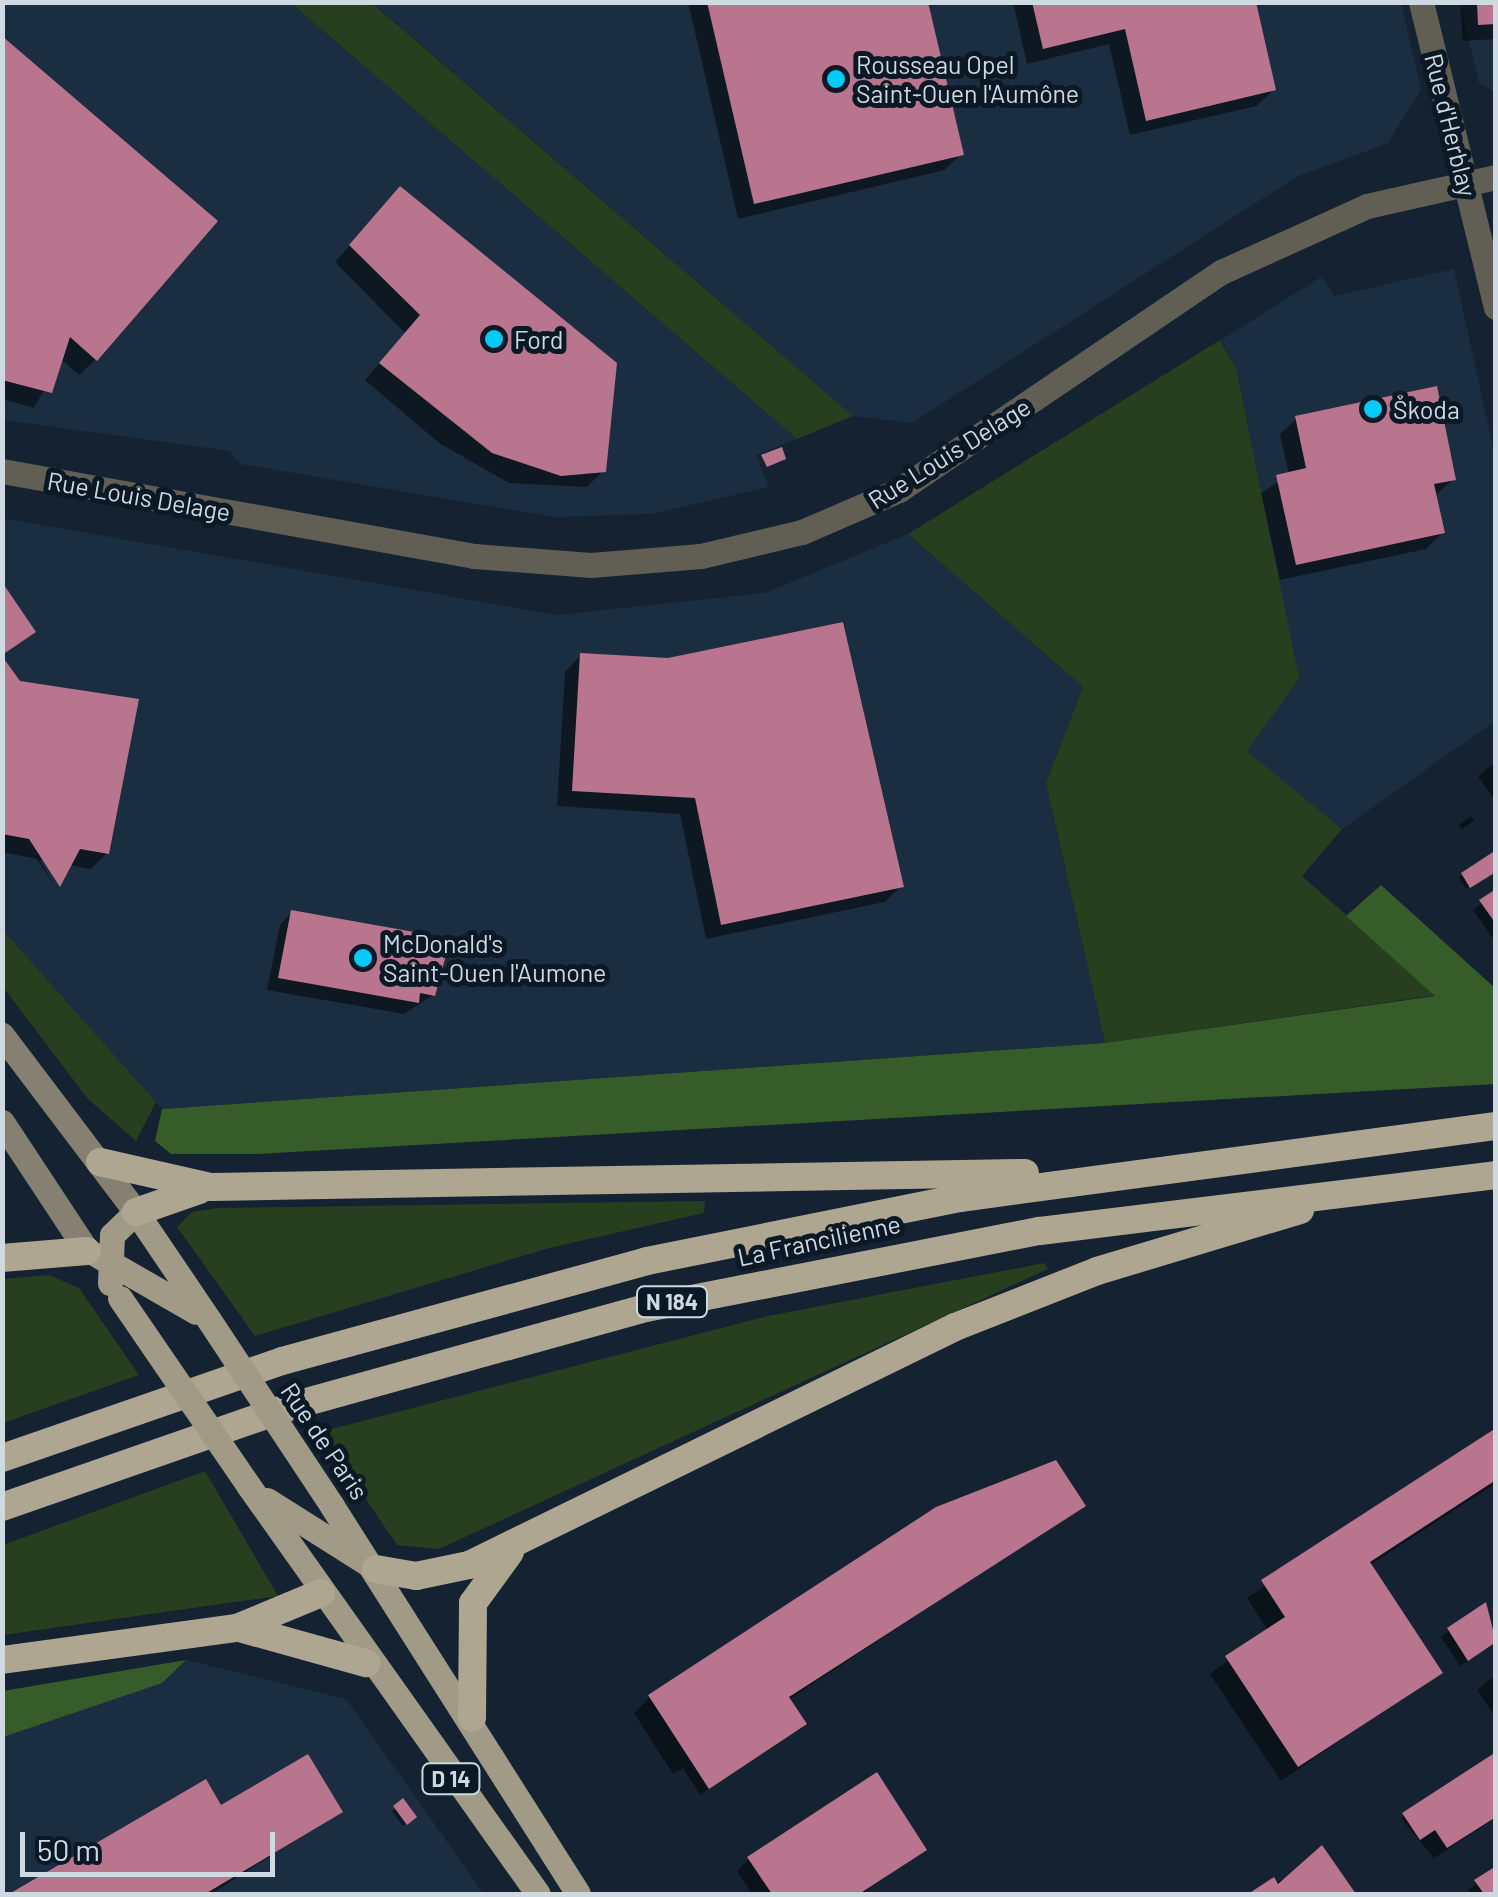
<!DOCTYPE html>
<meta charset="utf-8">
<style>
body{margin:0}
#map{position:relative;width:1498px;height:1897px;overflow:hidden;background:#142231;font-family:Barlow,sans-serif}
div>[style]{position:absolute}
.built>*{inset:0;background:#1b2e41}
.green>*{inset:0;background:#273f1f}
.forest>*{inset:0;background:#365c29}
.shadow>*{inset:0;background:#0007}
.building>*{inset:0;background:#b9758d}
.minor>*{height:25px;margin:-12.5px;padding:0 12.5px;transform-origin:12.5px;border-radius:12.5px;background:#615e54}
.secondary>*{height:25px;margin:-12.5px;padding:0 12.5px;transform-origin:12.5px;border-radius:12.5px;background:#858071}
.primary>*{height:25px;margin:-12.5px;padding:0 12.5px;transform-origin:12.5px;border-radius:12.5px;background:#a19a87}
.trunk>*{height:28px;margin:-14px;padding:0 14px;transform-origin:14px;border-radius:14px;background:#aea691}
.primary-bridge>*{height:25px;margin:-12.5px;padding:0 12.5px;transform-origin:12.5px;border-radius:12.5px;background:#a19a87}
.dots>*{width:28px;height:28px;translate:-50% -50%;box-sizing:border-box;border:5px solid #0b1926;border-radius:50%}
span{translate:-50% -50%;white-space:nowrap;text-align:center;line-height:1.15;-webkit-text-stroke:10px #0b1926;paint-order:stroke}
.shield-label span{padding:2px 8px;background:#0b1926;border:2px solid;border-radius:8px;-webkit-text-stroke-width:0}
.shield-label{font-size:22px;color:#cfd9e2;font-weight:700}
.poi-label{font-size:25px;color:#cfd9e2}
.left{translate:0 -50%;text-align:left}
.street-label{font-size:25px;color:#cfd9e2}
.frame{position:absolute;inset:0;border:5px solid #cfd9e2;pointer-events:none}
.scale{position:absolute;left:20px;top:1832px;width:255px;height:45px;box-sizing:border-box;border:5px solid #cfd9e2;border-top:0;padding-left:12px;font-size:30px;line-height:35px;white-space:nowrap;color:#cfd9e2;-webkit-text-stroke:8px #0b1926;paint-order:stroke}
</style>
<div id="map">
<div class="built">
<i style="clip-path:polygon(2px 3px,291px 3px,797px 439px,756px 455px,769px 487px,651px 514px,555px 517px,240px 464px,230px 451px,3px 420px)"></i>
<i style="clip-path:polygon(373px 3px,1401px 3px,1421px 89px,1388px 143px,1296px 177px,912px 423px,853px 416px)"></i>
<i style="clip-path:polygon(1460px 3px,1495px 3px,1495px 92px,1479px 83px)"></i>
<i style="clip-path:polygon(1454px 269px,1495px 456px,1495px 721px,1342px 829px,1246px 751px,1236px 368px,1221px 340px,1321px 277px,1335px 296px)"></i>
<i style="clip-path:polygon(2px 518px,557px 615px,765px 593px,908px 534px,1083px 687px,1046px 783px,1105px 1043px,162px 1109px,3px 930px)"></i>
<i style="clip-path:polygon(186px 1660px,346px 1699px,484px 1894px,3px 1894px,2px 1737px,161px 1683px)"></i>
</div>
<div class="green">
<i style="clip-path:polygon(291px 3px,372px 3px,853px 416px,797px 439px)"></i>
<i style="clip-path:polygon(1220px 340px,1236px 368px,1299px 678px,1247px 751px,1342px 829px,1302px 876px,1437px 995px,1105px 1043px,1046px 783px,1083px 687px,908px 534px)"></i>
<i style="clip-path:polygon(3px 930px,156px 1102px,136px 1141px,88px 1099px,3px 987px)"></i>
<i style="clip-path:polygon(705px 1201px,704px 1213px,549px 1248px,255px 1336px,177px 1227px,192px 1212px,217px 1208px)"></i>
<i style="clip-path:polygon(1044px 1263px,1048px 1269px,439px 1549px,397px 1545px,320px 1432px,768px 1316px)"></i>
<i style="clip-path:polygon(49px 1275px,79px 1288px,139px 1375px,3px 1423px,3px 1279px)"></i>
<i style="clip-path:polygon(205px 1471px,278px 1596px,3px 1635px,3px 1545px)"></i>
</div>
<div class="forest">
<i style="clip-path:polygon(1381px 885px,1495px 988px,1495px 1084px,257px 1154px,171px 1154px,155px 1141px,162px 1109px,1105px 1043px,1435px 996px,1346px 916px)"></i>
<i style="clip-path:polygon(186px 1660px,162px 1683px,3px 1737px,3px 1691px)"></i>
</div>
<div class="shadow">
<i style="clip-path:polygon(688px 2px,926px 2px,961px 154px,945px 170px,738px 219px)"></i>
<i style="clip-path:polygon(1013px 2px,1252px 2px,1273px 90px,1257px 106px,1130px 135px,1109px 44px,1027px 64px)"></i>
<i style="clip-path:polygon(1460px 2px,1496px 2px,1496px 39px,1463px 41px)"></i>
<i style="clip-path:polygon(2px 40px,96px 359px,79px 375px,61px 359px,34px 408px,2px 399px)"></i>
<i style="clip-path:polygon(384px 206px,603px 471px,587px 487px,509px 483px,439px 443px,365px 380px,405px 333px,335px 262px)"></i>
<i style="clip-path:polygon(1297px 418px,1454px 479px,1434px 496px,1443px 532px,1426px 549px,1280px 580px,1261px 493px,1289px 475px,1280px 434px)"></i>
<i style="clip-path:polygon(581px 655px,901px 886px,885px 902px,706px 939px,680px 814px,557px 806px,565px 672px)"></i>
<i style="clip-path:polygon(2px 660px,107px 853px,91px 869px,40px 860px,56px 888px,37px 859px,2px 852px)"></i>
<i style="clip-path:polygon(1496px 762px,1496px 802px,1478px 776px)"></i>
<i style="clip-path:polygon(1471px 816px,1474px 821px,1462px 829px,1459px 825px)"></i>
<i style="clip-path:polygon(1496px 870px,1466px 889px,1459px 878px,1462px 875px)"></i>
<i style="clip-path:polygon(1496px 892px,1496px 943px,1473px 910px)"></i>
<i style="clip-path:polygon(292px 912px,433px 995px,404px 1014px,267px 990px,280px 925px)"></i>
<i style="clip-path:polygon(1496px 1431px,1496px 1483px,1370px 1565px,1440px 1672px,1281px 1781px,1210px 1674px,1268px 1631px,1247px 1598px)"></i>
<i style="clip-path:polygon(1083px 1506px,788px 1700px,804px 1724px,700px 1795px,683px 1768px,673px 1774px,634px 1713px,650px 1697px)"></i>
<i style="clip-path:polygon(1485px 1605px,1496px 1642px,1460px 1666px,1441px 1637px)"></i>
<i style="clip-path:polygon(1496px 1675px,1496px 1718px,1477px 1690px)"></i>
<i style="clip-path:polygon(1496px 1753px,1496px 1818px,1434px 1858px,1401px 1818px)"></i>
<i style="clip-path:polygon(205px 1782px,220px 1808px,340px 1812px,211px 1894px,14px 1894px)"></i>
<i style="clip-path:polygon(403px 1802px,414px 1817px,403px 1826px,392px 1811px)"></i>
<i style="clip-path:polygon(924px 1849px,862px 1894px,752px 1894px,737px 1871px,749px 1859px)"></i>
<i style="clip-path:polygon(1322px 1849px,1353px 1894px,1253px 1894px,1302px 1870px)"></i>
<i style="clip-path:polygon(1496px 1869px,1496px 1894px,1471px 1894px,1468px 1890px)"></i>
</div>
<div class="building">
<i style="clip-path:polygon(707px 2px,928px 2px,964px 155px,754px 204px)"></i>
<i style="clip-path:polygon(1032px 2px,1256px 2px,1276px 90px,1146px 121px,1125px 29px,1043px 49px)"></i>
<i style="clip-path:polygon(1477px 2px,1496px 2px,1496px 24px,1478px 25px)"></i>
<i style="clip-path:polygon(2px 36px,218px 221px,97px 361px,70px 337px,52px 393px,2px 380px)"></i>
<i style="clip-path:polygon(400px 186px,617px 363px,606px 472px,561px 476px,492px 453px,379px 363px,420px 315px,349px 245px)"></i>
<i style="clip-path:polygon(1437px 386px,1456px 480px,1434px 484px,1445px 533px,1296px 565px,1276px 475px,1306px 468px,1295px 416px)"></i>
<i style="clip-path:polygon(782px 447px,786px 459px,767px 467px,761px 455px)"></i>
<i style="clip-path:polygon(2px 582px,36px 632px,2px 655px)"></i>
<i style="clip-path:polygon(843px 622px,904px 887px,721px 925px,695px 798px,572px 791px,580px 653px,668px 658px)"></i>
<i style="clip-path:polygon(2px 656px,20px 681px,139px 699px,109px 854px,80px 849px,60px 887px,29px 839px,2px 834px)"></i>
<i style="clip-path:polygon(1496px 850px,1496px 872px,1470px 888px,1461px 873px)"></i>
<i style="clip-path:polygon(1496px 889px,1496px 924px,1479px 900px)"></i>
<i style="clip-path:polygon(291px 910px,431px 935px,446px 955px,435px 996px,420px 993px,419px 1003px,278px 978px)"></i>
<i style="clip-path:polygon(1496px 1428px,1496px 1480px,1370px 1562px,1443px 1673px,1298px 1767px,1225px 1656px,1285px 1617px,1261px 1580px)"></i>
<i style="clip-path:polygon(1056px 1460px,1086px 1506px,789px 1697px,807px 1724px,709px 1789px,648px 1695px,936px 1507px)"></i>
<i style="clip-path:polygon(1486px 1602px,1496px 1642px,1468px 1661px,1447px 1628px)"></i>
<i style="clip-path:polygon(1496px 1752px,1496px 1817px,1447px 1848px,1435px 1830px,1420px 1840px,1402px 1813px)"></i>
<i style="clip-path:polygon(308px 1754px,343px 1812px,205px 1894px,9px 1894px,206px 1779px,221px 1805px)"></i>
<i style="clip-path:polygon(877px 1772px,927px 1850px,859px 1894px,772px 1894px,747px 1857px)"></i>
<i style="clip-path:polygon(403px 1798px,417px 1817px,407px 1825px,393px 1806px)"></i>
<i style="clip-path:polygon(1322px 1845px,1356px 1894px,1248px 1894px,1274px 1877px,1278px 1884px)"></i>
<i style="clip-path:polygon(1496px 1866px,1496px 1894px,1484px 1894px,1474px 1880px)"></i>
</div>
<div class="minor">
<i style="left:1421px;top:2px;width:314px;rotate:76.2deg"></i>
<i style="left:2px;top:471px;width:480px;rotate:10.2deg"></i>
<i style="left:474px;top:556px;width:117px;rotate:4.4deg"></i>
<i style="left:591px;top:565px;width:110px;rotate:-4.7deg"></i>
<i style="left:701px;top:556px;width:104px;rotate:-13.4deg"></i>
<i style="left:802px;top:532px;width:106px;rotate:-23.4deg"></i>
<i style="left:899px;top:490px;width:389px;rotate:-34.1deg"></i>
<i style="left:1221px;top:272px;width:160px;rotate:-24.3deg"></i>
<i style="left:1367px;top:206px;width:132px;rotate:-12.7deg"></i>
</div>
<div class="secondary">
<i style="left:2px;top:1035px;width:222px;rotate:52.9deg"></i>
<i style="left:2px;top:1122px;width:154px;rotate:56.6deg"></i>
</div>
<div class="primary">
<i style="left:97px;top:1255px;width:114px;rotate:29.9deg"></i>
<i style="left:110px;top:1283px;width:48px;rotate:-87.6deg"></i>
<i style="left:112px;top:1235px;width:33px;rotate:-44deg"></i>
<i style="left:136px;top:1212px;width:130px;rotate:55.9deg"></i>
<i style="left:248px;top:1485px;width:501px;rotate:54.66deg"></i>
<i style="left:267px;top:1500px;width:129px;rotate:32.3deg"></i>
<i style="left:332px;top:1506px;width:459px;rotate:57.6deg"></i>
</div>
<div class="trunk">
<i style="left:100px;top:1162px;width:114px;rotate:12.7deg"></i>
<i style="left:211px;top:1187px;width:814px;rotate:-0.99deg"></i>
<i style="left:136px;top:1212px;width:67px;rotate:-19.2deg"></i>
<i style="left:2px;top:1258px;width:85px;rotate:-4.7deg"></i>
<i style="left:2px;top:1458px;width:296px;rotate:-19.1deg"></i>
<i style="left:282px;top:1361px;width:378px;rotate:-15.3deg"></i>
<i style="left:647px;top:1261px;width:319px;rotate:-11.4deg"></i>
<i style="left:960px;top:1198px;width:541px;rotate:-7.65deg"></i>
<i style="left:2px;top:1507px;width:307px;rotate:-19.2deg"></i>
<i style="left:292px;top:1406px;width:367px;rotate:-15.5deg"></i>
<i style="left:646px;top:1308px;width:401px;rotate:-11.1deg"></i>
<i style="left:1040px;top:1231px;width:459px;rotate:-7deg"></i>
<i style="left:376px;top:1569px;width:41px;rotate:9.9deg"></i>
<i style="left:416px;top:1576px;width:54px;rotate:-11.7deg"></i>
<i style="left:469px;top:1565px;width:541px;rotate:-26.09deg"></i>
<i style="left:955px;top:1327px;width:153px;rotate:-21.5deg"></i>
<i style="left:1097px;top:1271px;width:212px;rotate:-16.7deg"></i>
<i style="left:243px;top:1629px;width:128px;rotate:15.5deg"></i>
<i style="left:2px;top:1660px;width:237px;rotate:-7.8deg"></i>
<i style="left:237px;top:1628px;width:91px;rotate:-22.6deg"></i>
<i style="left:472px;top:1718px;width:115px;rotate:-89.5deg"></i>
<i style="left:473px;top:1603px;width:63px;rotate:-54deg"></i>
</div>
<div class="primary-bridge">
<i style="left:120px;top:1298px;width:227px;rotate:55.6deg"></i>
<i style="left:209px;top:1320px;width:223px;rotate:56.5deg"></i>
</div>
<div class="dots">
<i style="left:836px;top:79px;background:#03cbf9"></i>
<i style="left:494px;top:339px;background:#03cbf9"></i>
<i style="left:1373px;top:409px;background:#03cbf9"></i>
<i style="left:363px;top:958px;background:#03cbf9"></i>
</div>
<div class="shield-label">
<span style="left:672px;top:1302px">N 184</span>
<span style="left:451px;top:1779px">D 14</span>
</div>
<div class="poi-label">
<span class="left" style="left:856px;top:79px">Rousseau Opel<br>Saint-Ouen l'Aumône</span>
<span class="left" style="left:514px;top:339px">Ford</span>
<span class="left" style="left:1393px;top:409px">Škoda</span>
<span class="left" style="left:383px;top:958px">McDonald's<br>Saint-Ouen l'Aumone</span>
</div>
<div class="street-label">
<span style="left:1451px;top:125px;rotate:76deg">Rue d'Herblay</span>
<span style="left:949px;top:453px;rotate:-32deg">Rue Louis Delage</span>
<span style="left:139px;top:496px;rotate:10deg">Rue Louis Delage</span>
<span style="left:819px;top:1240px;rotate:-12deg">La Francilienne</span>
<span style="left:325px;top:1441px;rotate:56deg">Rue de Paris</span>
</div>
<div class="frame"></div>
<div class="scale">50 m</div>
</div>
